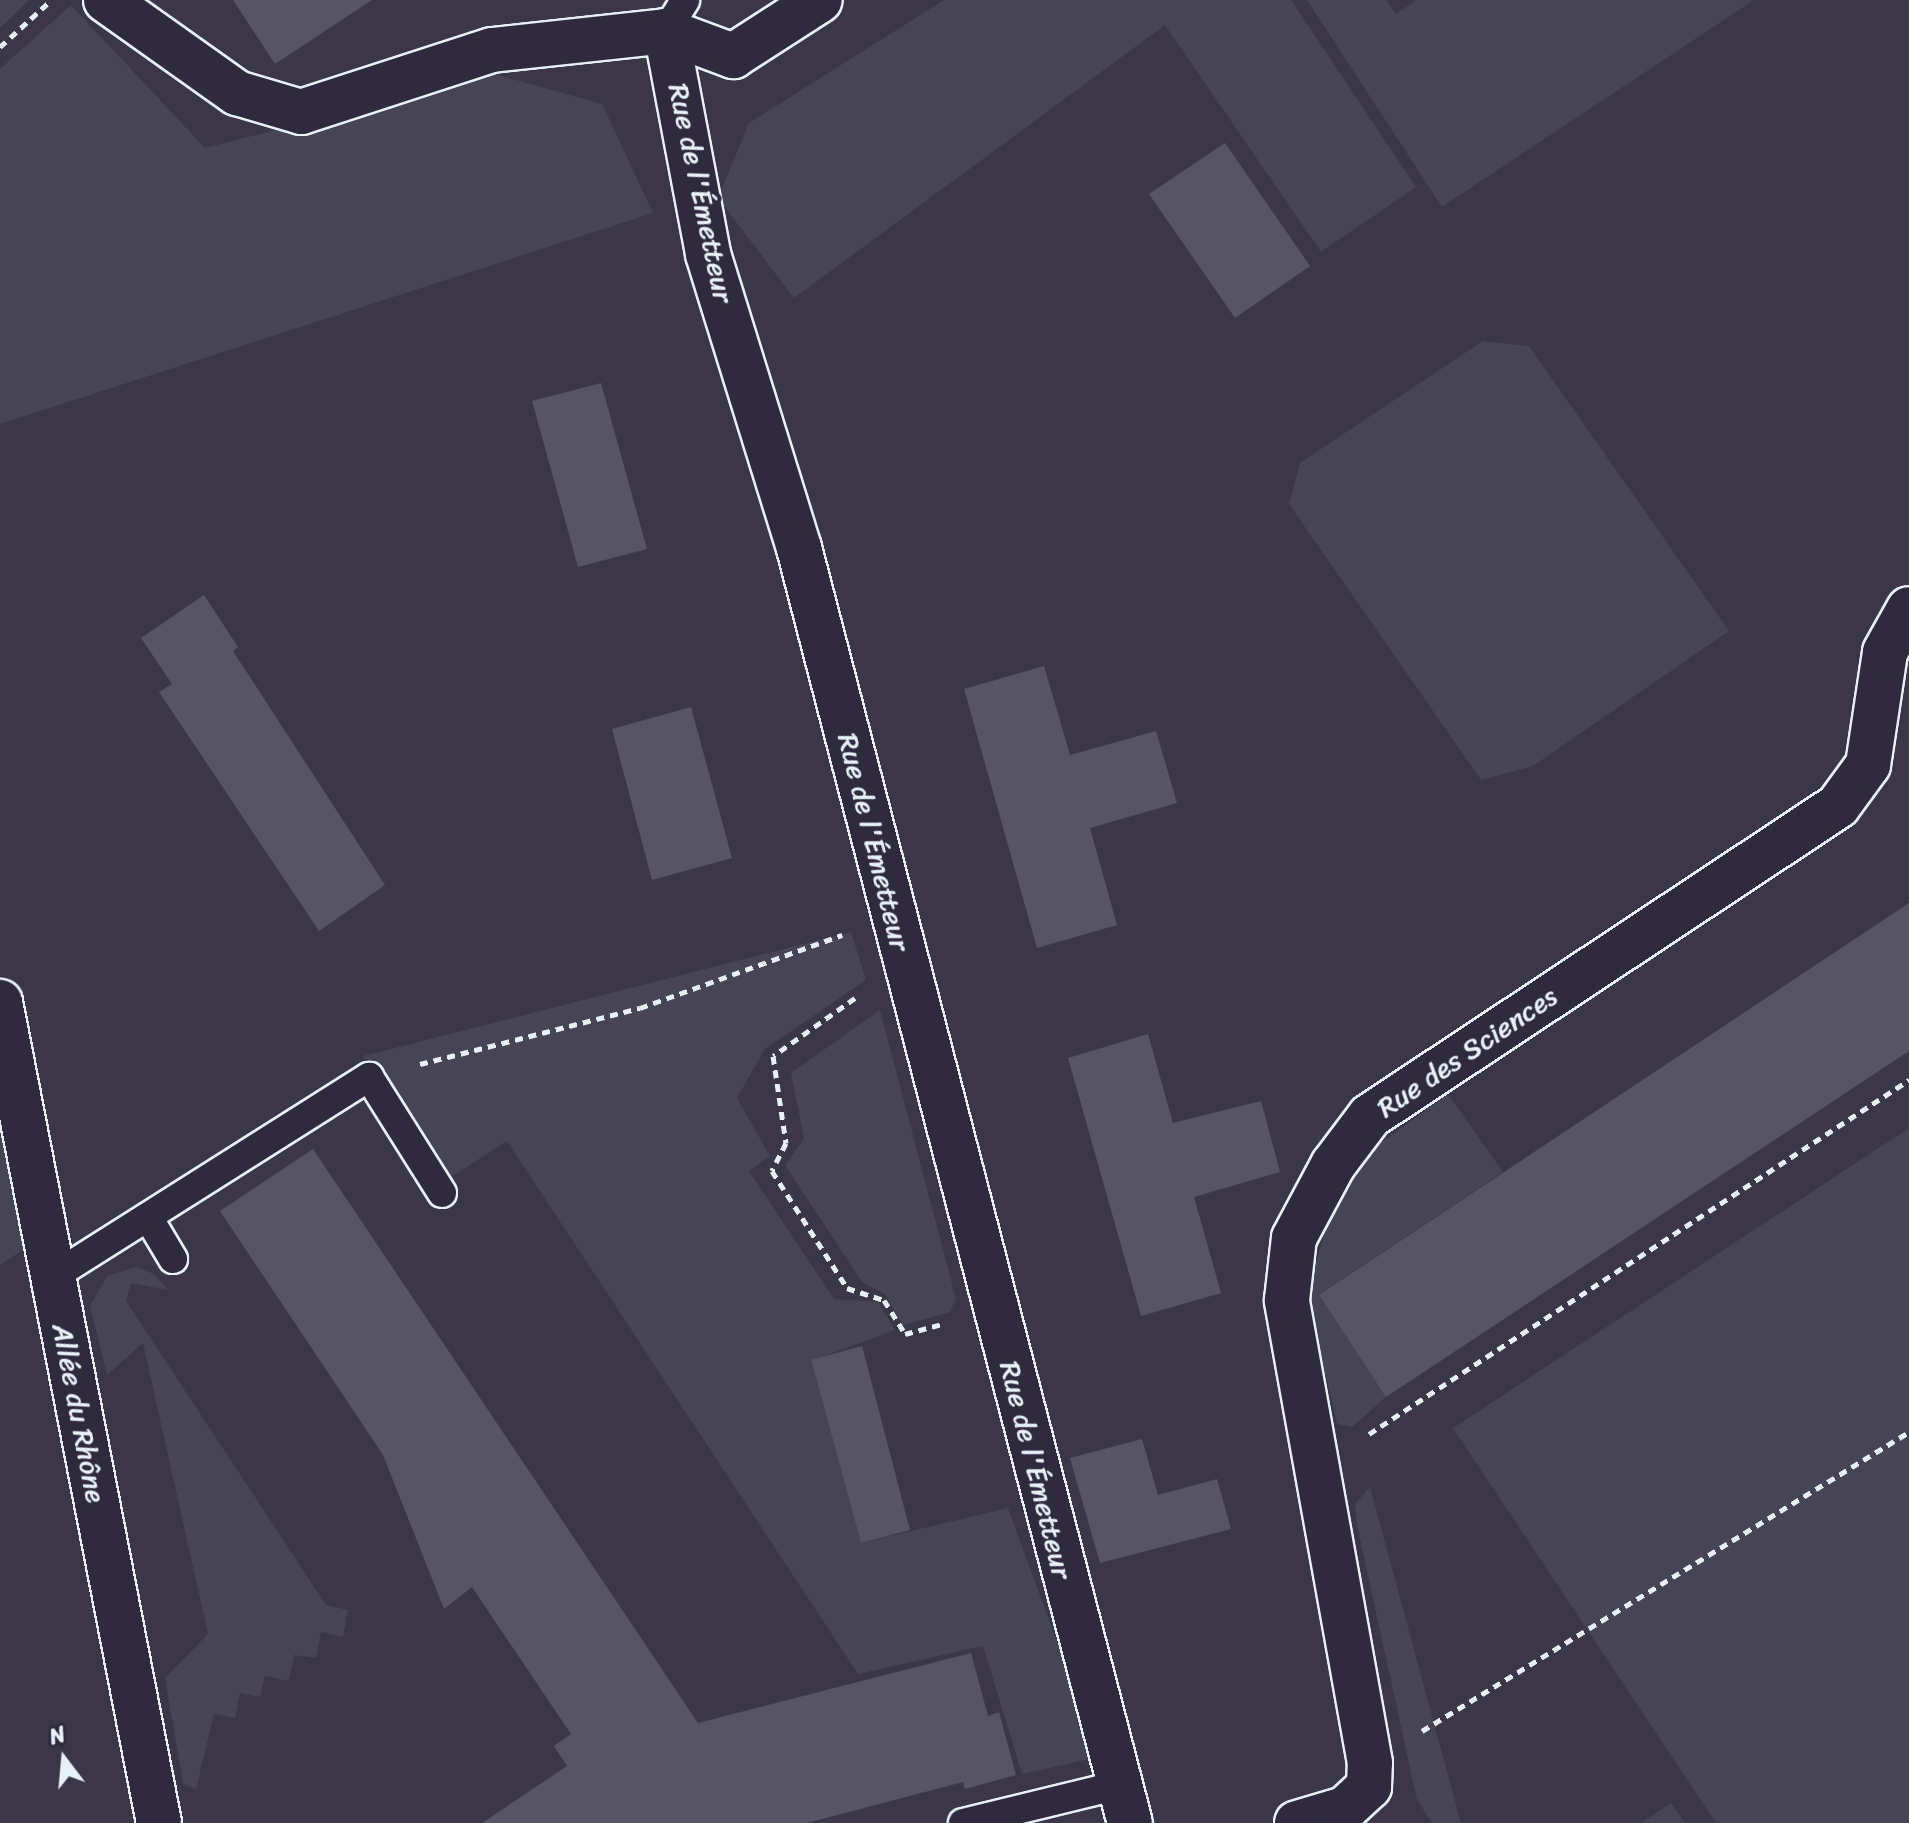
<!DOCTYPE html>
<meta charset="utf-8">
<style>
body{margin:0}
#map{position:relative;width:1909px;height:1823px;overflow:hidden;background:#2f2a3d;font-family:Sriracha,sans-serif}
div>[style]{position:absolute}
.built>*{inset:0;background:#3b3749}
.green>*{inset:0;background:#464455}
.building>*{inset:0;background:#575565}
.path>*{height:5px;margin-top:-2.5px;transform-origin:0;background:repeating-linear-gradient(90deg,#e8f1f8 0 8px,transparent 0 14px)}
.roads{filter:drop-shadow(2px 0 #e8f1f8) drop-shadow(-2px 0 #e8f1f8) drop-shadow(0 2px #e8f1f8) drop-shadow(0 -2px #e8f1f8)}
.lane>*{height:28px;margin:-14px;padding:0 14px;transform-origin:14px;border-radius:14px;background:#2f2a3d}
.street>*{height:44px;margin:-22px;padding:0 22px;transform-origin:22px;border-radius:22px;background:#2f2a3d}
span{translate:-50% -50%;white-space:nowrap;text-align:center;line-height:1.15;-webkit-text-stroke:8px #2f2a3d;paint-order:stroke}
.street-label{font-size:28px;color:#e8f1f8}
.north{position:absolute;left:24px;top:1719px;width:80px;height:80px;-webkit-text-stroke:6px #2f2a3d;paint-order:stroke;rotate:344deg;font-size:22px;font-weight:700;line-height:32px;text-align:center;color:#e8f1f8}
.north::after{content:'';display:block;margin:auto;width:28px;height:36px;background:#e8f1f8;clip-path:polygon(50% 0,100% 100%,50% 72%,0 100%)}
</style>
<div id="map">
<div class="built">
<i style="clip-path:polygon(0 0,1909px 0,1909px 1823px,0 1823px)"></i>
</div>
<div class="green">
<i style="clip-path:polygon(0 0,29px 0,0 28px)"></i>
<i style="clip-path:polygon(944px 0,1291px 0,1416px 187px,1321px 252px,1165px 25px,794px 298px,718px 198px,749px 123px)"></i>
<i style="clip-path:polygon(1307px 0,1386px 0,1396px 14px,1417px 0,1754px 0,1442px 207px)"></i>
<i style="clip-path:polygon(71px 5px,205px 148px,495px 74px,602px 104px,653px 213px,0 424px,0 69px)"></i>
<i style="clip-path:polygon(1483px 341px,1529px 346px,1729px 631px,1533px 766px,1481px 780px,1289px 504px,1300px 463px)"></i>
<i style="clip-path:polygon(851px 932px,866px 980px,765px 1049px,737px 1098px,770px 1156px,749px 1171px,834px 1299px,878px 1302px,895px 1330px,811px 1361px,861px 1543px,1008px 1508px,1099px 1757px,1022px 1774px,983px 1646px,858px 1674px,507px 1141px,445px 1181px,363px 1056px)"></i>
<i style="clip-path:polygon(880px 1010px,956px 1299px,950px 1312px,903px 1325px,885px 1294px,862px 1282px,785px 1165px,804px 1139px,791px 1073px)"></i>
<i style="clip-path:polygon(1448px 1094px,1503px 1172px,1319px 1295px,1386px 1397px,1352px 1427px,1337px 1424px,1311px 1312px,1312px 1275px,1330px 1216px,1363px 1156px)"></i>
<i style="clip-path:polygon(0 1106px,27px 1247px,0 1265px)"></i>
<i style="clip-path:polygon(1909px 1128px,1909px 1823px,1716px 1823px,1453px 1428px)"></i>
<i style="clip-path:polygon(136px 1267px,154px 1274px,168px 1290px,131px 1283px,126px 1301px,326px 1605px,348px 1610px,343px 1637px,321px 1632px,316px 1658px,294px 1655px,289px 1681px,265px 1676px,260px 1697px,240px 1693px,235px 1718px,214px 1714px,196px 1789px,183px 1784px,165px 1678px,208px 1634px,143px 1343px,107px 1375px,90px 1306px,107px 1276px)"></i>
<i style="clip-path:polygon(1370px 1487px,1461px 1823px,1432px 1823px,1417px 1800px,1357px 1525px,1355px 1504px)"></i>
<i style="clip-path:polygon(1671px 1803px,1685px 1823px,1641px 1823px)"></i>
</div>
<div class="building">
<i style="clip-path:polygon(233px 0,372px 0,275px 64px)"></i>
<i style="clip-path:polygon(1225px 143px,1310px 266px,1235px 318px,1149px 194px)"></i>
<i style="clip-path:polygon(601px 383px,647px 549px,578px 567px,532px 401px)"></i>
<i style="clip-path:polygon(204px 595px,238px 647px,233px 651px,385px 885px,319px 931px,159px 692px,172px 684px,141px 638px)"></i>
<i style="clip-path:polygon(1044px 666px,1070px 755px,1156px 731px,1177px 803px,1090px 828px,1117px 925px,1037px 948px,964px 689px)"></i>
<i style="clip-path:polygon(691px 707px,732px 858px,652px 880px,612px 729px)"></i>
<i style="clip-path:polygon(1909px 903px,1909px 1051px,1386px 1397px,1319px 1295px)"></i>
<i style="clip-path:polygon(1148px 1034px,1173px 1123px,1261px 1101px,1280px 1172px,1194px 1197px,1221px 1293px,1141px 1316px,1068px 1058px)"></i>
<i style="clip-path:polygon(313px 1149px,698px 1723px,971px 1653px,988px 1716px,999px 1712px,1016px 1775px,965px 1789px,963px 1782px,807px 1823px,482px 1823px,567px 1766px,554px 1746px,571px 1734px,472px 1587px,444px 1609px,383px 1455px,220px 1211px)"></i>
<i style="clip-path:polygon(862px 1346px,910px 1530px,861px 1543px,811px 1360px)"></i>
<i style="clip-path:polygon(1142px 1439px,1158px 1495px,1217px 1479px,1231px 1529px,1100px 1563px,1070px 1458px)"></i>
</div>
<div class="path">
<i style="left:0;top:47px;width:65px;rotate:-42.5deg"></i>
<i style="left:855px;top:998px;width:100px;rotate:144.7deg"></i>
<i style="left:773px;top:1056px;width:88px;rotate:81.5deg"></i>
<i style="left:786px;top:1143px;width:31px;rotate:117deg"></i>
<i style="left:772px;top:1171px;width:139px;rotate:57.3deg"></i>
<i style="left:847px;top:1288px;width:39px;rotate:18deg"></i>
<i style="left:884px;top:1300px;width:40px;rotate:58deg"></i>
<i style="left:905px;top:1334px;width:39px;rotate:-15deg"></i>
<i style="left:420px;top:1064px;width:227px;rotate:-14.3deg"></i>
<i style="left:640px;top:1008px;width:215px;rotate:-19.9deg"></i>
<i style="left:1369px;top:1434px;width:646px;rotate:-33.25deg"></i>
<i style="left:1422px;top:1731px;width:571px;rotate:-31.55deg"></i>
</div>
<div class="roads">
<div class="lane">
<i style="left:666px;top:31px;width:36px;rotate:-58deg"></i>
<i style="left:148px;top:1217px;width:49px;rotate:59.2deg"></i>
<i style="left:54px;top:1276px;width:373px;rotate:-32.3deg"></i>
<i style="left:369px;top:1077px;width:137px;rotate:57.8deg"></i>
<i style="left:963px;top:1823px;width:161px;rotate:-13.7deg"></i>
</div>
<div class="street">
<i style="left:106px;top:0;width:161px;rotate:35.4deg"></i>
<i style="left:237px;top:93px;width:67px;rotate:16.5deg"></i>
<i style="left:301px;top:112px;width:201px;rotate:-18deg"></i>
<i style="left:492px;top:50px;width:175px;rotate:-6.2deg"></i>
<i style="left:666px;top:31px;width:72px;rotate:20.5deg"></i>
<i style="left:733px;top:56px;width:103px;rotate:-32.8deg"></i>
<i style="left:666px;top:31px;width:227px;rotate:79.3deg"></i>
<i style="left:708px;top:254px;width:308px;rotate:72.8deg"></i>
<i style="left:799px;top:548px;width:1317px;rotate:75.45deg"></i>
<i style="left:0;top:1002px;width:836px;rotate:79.04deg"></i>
<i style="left:1297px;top:1823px;width:50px;rotate:-16.3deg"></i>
<i style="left:1345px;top:1809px;width:33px;rotate:-43deg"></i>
<i style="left:1369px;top:1787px;width:24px;rotate:-88deg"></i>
<i style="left:1370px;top:1763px;width:470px;rotate:-100.2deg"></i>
<i style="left:1287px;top:1300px;width:62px;rotate:-83.6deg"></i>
<i style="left:1294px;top:1238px;width:83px;rotate:-61.9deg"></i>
<i style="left:1333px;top:1165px;width:61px;rotate:-52.9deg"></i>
<i style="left:1370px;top:1116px;width:561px;rotate:-33.52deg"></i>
<i style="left:1838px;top:806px;width:51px;rotate:-53.8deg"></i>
<i style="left:1868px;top:765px;width:114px;rotate:-81.4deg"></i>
<i style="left:1885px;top:652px;width:49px;rotate:-60.8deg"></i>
</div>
</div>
<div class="street-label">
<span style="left:701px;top:193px;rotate:78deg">Rue de l'Émetteur</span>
<span style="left:874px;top:842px;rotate:76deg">Rue de l'Émetteur</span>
<span style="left:1467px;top:1052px;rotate:-34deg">Rue des Sciences</span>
<span style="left:79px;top:1413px;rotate:79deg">Allée du Rhône</span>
<span style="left:1036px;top:1470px;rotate:76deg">Rue de l'Émetteur</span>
</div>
<div class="north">N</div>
</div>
